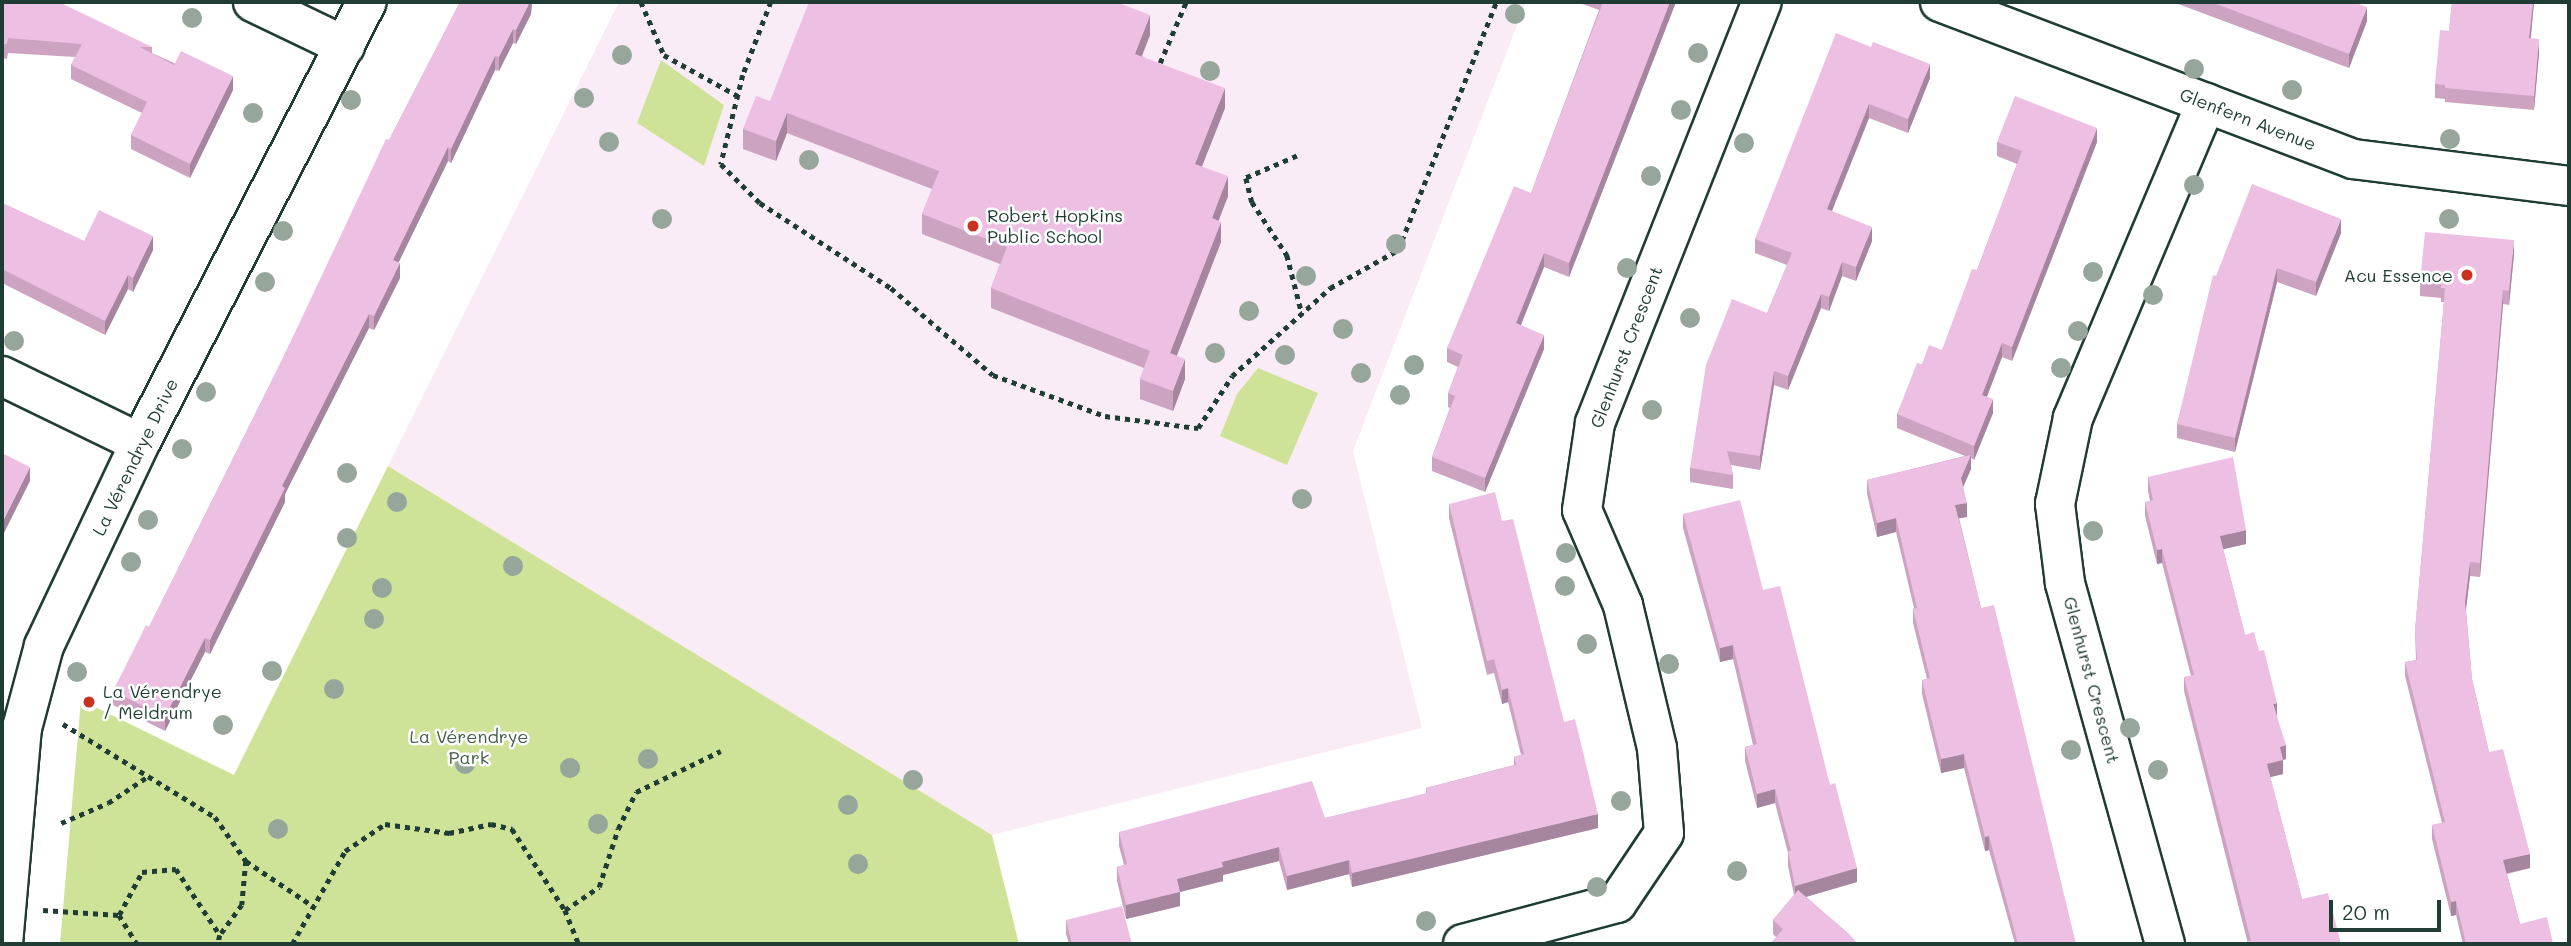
<!DOCTYPE html>
<meta charset="utf-8">
<style>
body{margin:0}
#map{position:relative;width:2571px;height:946px;overflow:hidden;background:#fff;font-family:Mali,sans-serif}
div>[style]{position:absolute}
.built>*{inset:0;background:#faecf6}
.green>*{inset:0;background:#cee398}
.path>*{height:4.5px;margin-top:-2.25px;transform-origin:0;background:repeating-linear-gradient(90deg,#1f3d34 0 5px,transparent 0 10px)}
.roads{filter:drop-shadow(2px 0 #1f3d34) drop-shadow(-2px 0 #1f3d34) drop-shadow(0 2px #1f3d34) drop-shadow(0 -2px #1f3d34)}
.minor>*{height:38px;margin:-19px;padding:0 19px;transform-origin:19px;border-radius:19px;background:#fff}
.trees>*{width:20px;height:20px;margin:-10px;border-radius:50%;background:#97a69a}
.wall>*{inset:0;background:#cca4c2}
.shaded-wall>*{inset:0;background:#a6869e}
.building>*{inset:0;background:#edbfe2}
.dots>*{width:19px;height:19px;translate:-50% -50%;box-sizing:border-box;border:4px solid #fff;border-radius:50%}
span{translate:-50% -50%;white-space:nowrap;text-align:center;line-height:1.15;-webkit-text-stroke:5px #fff;paint-order:stroke}
.street-label{font-size:18px;color:#1f3d34}
.poi-label{font-size:18px;color:#1f3d34}
.left{translate:0 -50%;text-align:left}
.right{translate:-100% -50%;text-align:right}
.park-label{font-size:18px;color:#425e48}
.frame{position:absolute;inset:0;border:4px solid #1f3d34;pointer-events:none}
.scale{position:absolute;left:2329px;top:900px;width:112px;height:32px;box-sizing:border-box;border:4px solid #1f3d34;border-top:0;padding-left:9px;font-size:21px;line-height:24px;white-space:nowrap;color:#1f3d34;-webkit-text-stroke:5px #fff;paint-order:stroke}
</style>
<div id="map">
<div class="built">
<i style="clip-path:polygon(619px 2px,1526px 2px,1353px 451px,1422px 728px,992px 835px,388px 466px)"></i>
</div>
<div class="green">
<i style="clip-path:polygon(661px 60px,724px 105px,704px 166px,637px 123px)"></i>
<i style="clip-path:polygon(1258px 368px,1318px 393px,1287px 465px,1220px 436px,1237px 394px)"></i>
<i style="clip-path:polygon(388px 466px,992px 835px,1019px 944px,60px 944px,81px 700px,234px 775px)"></i>
</div>
<div class="path">
<i style="left:641px;top:2px;width:58px;rotate:66.5deg"></i>
<i style="left:664px;top:55px;width:85px;rotate:29deg"></i>
<i style="left:771px;top:2px;width:78px;rotate:111deg"></i>
<i style="left:743px;top:75px;width:92px;rotate:103.9deg"></i>
<i style="left:721px;top:164px;width:55px;rotate:45deg"></i>
<i style="left:760px;top:203px;width:156px;rotate:33deg"></i>
<i style="left:891px;top:288px;width:134px;rotate:40.5deg"></i>
<i style="left:993px;top:375px;width:119px;rotate:20.1deg"></i>
<i style="left:1105px;top:416px;width:94px;rotate:7.4deg"></i>
<i style="left:1198px;top:428px;width:62px;rotate:-56.8deg"></i>
<i style="left:1232px;top:376px;width:132px;rotate:-41.9deg"></i>
<i style="left:1330px;top:288px;width:78px;rotate:-29.2deg"></i>
<i style="left:1398px;top:250px;width:267px;rotate:-68.4deg"></i>
<i style="left:1160px;top:63px;width:66px;rotate:-66.9deg"></i>
<i style="left:1297px;top:156px;width:56px;rotate:156.7deg"></i>
<i style="left:1246px;top:178px;width:25px;rotate:76deg"></i>
<i style="left:1252px;top:202px;width:64px;rotate:56.6deg"></i>
<i style="left:1287px;top:255px;width:61px;rotate:75.7deg"></i>
<i style="left:63px;top:724px;width:178px;rotate:31.5deg"></i>
<i style="left:215px;top:817px;width:54px;rotate:54.8deg"></i>
<i style="left:246px;top:861px;width:44px;rotate:95.2deg"></i>
<i style="left:242px;top:905px;width:37px;rotate:126deg"></i>
<i style="left:61px;top:823px;width:51px;rotate:-23.1deg"></i>
<i style="left:108px;top:803px;width:50px;rotate:-33.7deg"></i>
<i style="left:246px;top:861px;width:81px;rotate:33.9deg"></i>
<i style="left:43px;top:910px;width:76px;rotate:3.8deg"></i>
<i style="left:119px;top:915px;width:34px;rotate:58deg"></i>
<i style="left:565px;top:910px;width:41px;rotate:-34.1deg"></i>
<i style="left:599px;top:887px;width:61px;rotate:-71.9deg"></i>
<i style="left:618px;top:829px;width:41px;rotate:-64.1deg"></i>
<i style="left:636px;top:792px;width:94px;rotate:-25.8deg"></i>
<i style="left:119px;top:915px;width:49px;rotate:-61.9deg"></i>
<i style="left:142px;top:872px;width:34px;rotate:-5deg"></i>
<i style="left:176px;top:869px;width:79px;rotate:56.3deg"></i>
<i style="left:220px;top:935px;width:9px;rotate:103deg"></i>
<i style="left:292px;top:944px;width:107px;rotate:-60.3deg"></i>
<i style="left:345px;top:851px;width:48px;rotate:-34deg"></i>
<i style="left:385px;top:824px;width:65px;rotate:8deg"></i>
<i style="left:449px;top:833px;width:43px;rotate:-12.1deg"></i>
<i style="left:491px;top:824px;width:22px;rotate:13deg"></i>
<i style="left:512px;top:829px;width:97px;rotate:56.8deg"></i>
<i style="left:565px;top:910px;width:37px;rotate:68deg"></i>
</div>
<div class="roads">
<div class="minor">
<i style="left:253px;top:2px;width:102px;rotate:25.6deg"></i>
<i style="left:1940px;top:2px;width:442px;rotate:20.8deg"></i>
<i style="left:2353px;top:159px;width:218px;rotate:7.1deg"></i>
<i style="left:2px;top:376px;width:153px;rotate:25.9deg"></i>
<i style="left:3px;top:944px;width:217px;rotate:-85deg"></i>
<i style="left:22px;top:728px;width:85px;rotate:-75deg"></i>
<i style="left:44px;top:646px;width:225px;rotate:-64.7deg"></i>
<i style="left:140px;top:443px;width:496px;rotate:-62.8deg"></i>
<i style="left:1463px;top:944px;width:159px;rotate:-14.9deg"></i>
<i style="left:1617px;top:903px;width:84px;rotate:-56.1deg"></i>
<i style="left:1664px;top:833px;width:85px;rotate:-94.7deg"></i>
<i style="left:1657px;top:748px;width:147px;rotate:-103.4deg"></i>
<i style="left:1623px;top:605px;width:103px;rotate:-113.3deg"></i>
<i style="left:1582px;top:510px;width:88px;rotate:-81.5deg"></i>
<i style="left:1595px;top:423px;width:453px;rotate:-68.4deg"></i>
<i style="left:2165px;top:944px;width:375px;rotate:-105.5deg"></i>
<i style="left:2065px;top:583px;width:80px;rotate:-97.2deg"></i>
<i style="left:2055px;top:504px;width:88px;rotate:-78.2deg"></i>
<i style="left:2073px;top:418px;width:342px;rotate:-67.1deg"></i>
</div>
</div>
<div class="trees">
<i style="left:1515px;top:14px"></i>
<i style="left:192px;top:18px"></i>
<i style="left:1698px;top:53px"></i>
<i style="left:622px;top:55px"></i>
<i style="left:2194px;top:69px"></i>
<i style="left:1210px;top:71px"></i>
<i style="left:2292px;top:90px"></i>
<i style="left:584px;top:98px"></i>
<i style="left:351px;top:100px"></i>
<i style="left:1681px;top:110px"></i>
<i style="left:253px;top:113px"></i>
<i style="left:2450px;top:139px"></i>
<i style="left:609px;top:142px"></i>
<i style="left:1744px;top:143px"></i>
<i style="left:809px;top:160px"></i>
<i style="left:1651px;top:176px"></i>
<i style="left:2194px;top:185px"></i>
<i style="left:662px;top:219px"></i>
<i style="left:2449px;top:219px"></i>
<i style="left:283px;top:231px"></i>
<i style="left:1396px;top:244px"></i>
<i style="left:1627px;top:268px"></i>
<i style="left:2093px;top:272px"></i>
<i style="left:1306px;top:276px"></i>
<i style="left:265px;top:282px"></i>
<i style="left:2153px;top:295px"></i>
<i style="left:1249px;top:311px"></i>
<i style="left:1690px;top:318px"></i>
<i style="left:1343px;top:329px"></i>
<i style="left:2078px;top:331px"></i>
<i style="left:14px;top:341px"></i>
<i style="left:1215px;top:353px"></i>
<i style="left:1285px;top:355px"></i>
<i style="left:1414px;top:365px"></i>
<i style="left:2061px;top:368px"></i>
<i style="left:1361px;top:373px"></i>
<i style="left:206px;top:392px"></i>
<i style="left:1400px;top:395px"></i>
<i style="left:1652px;top:410px"></i>
<i style="left:182px;top:449px"></i>
<i style="left:347px;top:473px"></i>
<i style="left:1302px;top:499px"></i>
<i style="left:397px;top:502px"></i>
<i style="left:148px;top:520px"></i>
<i style="left:2093px;top:531px"></i>
<i style="left:347px;top:538px"></i>
<i style="left:1566px;top:553px"></i>
<i style="left:131px;top:562px"></i>
<i style="left:513px;top:566px"></i>
<i style="left:1565px;top:586px"></i>
<i style="left:382px;top:588px"></i>
<i style="left:374px;top:619px"></i>
<i style="left:1587px;top:644px"></i>
<i style="left:1669px;top:664px"></i>
<i style="left:272px;top:671px"></i>
<i style="left:77px;top:672px"></i>
<i style="left:334px;top:689px"></i>
<i style="left:223px;top:725px"></i>
<i style="left:2130px;top:728px"></i>
<i style="left:2071px;top:750px"></i>
<i style="left:648px;top:759px"></i>
<i style="left:465px;top:764px"></i>
<i style="left:570px;top:768px"></i>
<i style="left:2158px;top:770px"></i>
<i style="left:913px;top:780px"></i>
<i style="left:1621px;top:801px"></i>
<i style="left:848px;top:805px"></i>
<i style="left:598px;top:824px"></i>
<i style="left:278px;top:829px"></i>
<i style="left:858px;top:864px"></i>
<i style="left:1737px;top:871px"></i>
<i style="left:1597px;top:887px"></i>
<i style="left:1426px;top:921px"></i>
</div>
<div class="wall">
<i style="clip-path:polygon(2px 2px,152px 47px,152px 53px,233px 90px,190px 178px,131px 149px,131px 135px,142px 113px,71px 79px,71px 65px,75px 57px,8px 53px,7px 59px,2px 58px)"></i>
<i style="clip-path:polygon(460px 2px,532px 2px,531px 14px,516px 44px,513px 43px,499px 71px,495px 70px,451px 163px,448px 161px,398px 263px,400px 278px,374px 330px,369px 328px,285px 494px,285px 502px,210px 654px,205px 652px,165px 731px,113px 705px,113px 691px,149px 627px,282px 360px,389px 140px)"></i>
<i style="clip-path:polygon(1577px 2px,1676px 2px,1569px 277px,1544px 267px,1521px 325px,1544px 349px,1485px 492px,1432px 471px,1432px 457px,1450px 408px,1448px 407px,1448px 393px,1458px 367px,1447px 362px,1447px 348px,1531px 193px,1599px 10px)"></i>
<i style="clip-path:polygon(2173px 2px,2353px 2px,2367px 21px,2349px 68px)"></i>
<i style="clip-path:polygon(2452px 2px,2534px 2px,2531px 38px,2539px 53px,2534px 110px,2445px 102px,2445px 99px,2435px 98px,2435px 84px,2449px 31px)"></i>
<i style="clip-path:polygon(1024px 4px,1150px 35px,1142px 56px,1225px 108px,1202px 166px,1228px 196px,1218px 221px,1221px 242px,1177px 355px,1185px 379px,1173px 411px,1140px 399px,1140px 379px,1144px 368px,991px 308px,991px 288px,1000px 264px,922px 234px,922px 214px,932px 189px,787px 133px,776px 161px,743px 149px,743px 129px,770px 101px)"></i>
<i style="clip-path:polygon(1871px 47px,1930px 78px,1908px 133px,1869px 118px,1832px 211px,1872px 241px,1856px 281px,1842px 276px,1829px 311px,1821px 308px,1788px 390px,1774px 385px,1760px 470px,1731px 465px,1733px 475px,1733px 489px,1690px 482px,1690px 468px,1767px 313px,1787px 265px,1755px 253px,1755px 239px)"></i>
<i style="clip-path:polygon(1997px 142px,2097px 142px,2012px 361px,2002px 357px,1987px 397px,1993px 413px,1974px 460px,1971px 458px,1971px 469px,1963px 487px,1967px 517px,1959px 518px,1981px 608px,2076px 944px,2015px 944px,1989px 850px,1985px 851px,1964px 768px,1941px 773px,1922px 694px,1922px 680px,1927px 679px,1913px 623px,1913px 609px,1914px 608px,1896px 532px,1877px 537px,1867px 494px,1867px 480px,1965px 456px,1897px 428px,1897px 414px,1922px 364px,1942px 350px,1977px 270px,2017px 164px,1997px 156px)"></i>
<i style="clip-path:polygon(2px 203px,84px 241px,153px 250px,133px 292px,128px 289px,105px 335px,2px 283px)"></i>
<i style="clip-path:polygon(2341px 233px,2316px 296px,2277px 282px,2235px 452px,2177px 438px,2177px 424px,2216px 276px)"></i>
<i style="clip-path:polygon(2514px 254px,2509px 305px,2503px 304px,2480px 577px,2470px 576px,2466px 610px,2472px 679px,2489px 752px,2530px 868px,2507px 874px,2520px 924px,2553px 944px,2463px 944px,2456px 915px,2451px 916px,2432px 839px,2432px 825px,2442px 823px,2405px 676px,2405px 662px,2416px 660px,2415px 631px,2444px 302px,2441px 302px,2441px 298px,2420px 296px,2420px 282px)"></i>
<i style="clip-path:polygon(2148px 477px,2246px 544px,2223px 549px,2245px 635px,2277px 717px,2286px 759px,2283px 760px,2283px 774px,2270px 777px,2302px 899px,2341px 944px,2248px 944px,2184px 691px,2184px 677px,2191px 676px,2162px 563px,2157px 564px,2145px 516px,2145px 502px,2150px 501px,2148px 491px)"></i>
<i style="clip-path:polygon(1449px 504px,1502px 521px,1564px 722px,1598px 828px,1352px 887px,1349px 874px,1287px 890px,1279px 861px,1223px 875px,1223px 881px,1180px 892px,1180px 906px,1126px 919px,1117px 881px,1117px 867px,1124px 865px,1119px 846px,1119px 832px,1325px 818px,1426px 794px,1426px 788px,1514px 765px,1514px 757px,1521px 755px,1508px 702px,1502px 704px,1494px 673px,1487px 675px,1449px 518px)"></i>
<i style="clip-path:polygon(1683px 514px,1763px 590px,1830px 785px,1857px 882px,1806px 897px,1849px 934px,1776px 937px,1773px 934px,1773px 920px,1794px 895px,1788px 866px,1788px 853px,1775px 803px,1757px 808px,1745px 761px,1745px 747px,1753px 745px,1733px 659px,1720px 662px,1683px 528px)"></i>
<i style="clip-path:polygon(1066px 920px,1132px 944px,1069px 944px,1066px 934px)"></i>
</div>
<div class="shaded-wall">
<i style="clip-path:polygon(527px 2px,532px 2px,531px 14px,516px 44px,516px 30px)"></i>
<i style="clip-path:polygon(1670px 2px,1676px 2px,1569px 277px,1569px 263px)"></i>
<i style="clip-path:polygon(2533px 2px,2534px 2px,2529px 52px,2529px 38px)"></i>
<i style="clip-path:polygon(2367px 7px,2367px 21px,2349px 68px,2349px 54px)"></i>
<i style="clip-path:polygon(1150px 15px,1150px 35px,1135px 73px,1135px 54px)"></i>
<i style="clip-path:polygon(513px 29px,513px 43px,499px 71px,499px 57px)"></i>
<i style="clip-path:polygon(2539px 39px,2539px 53px,2534px 110px,2534px 96px)"></i>
<i style="clip-path:polygon(495px 56px,495px 70px,451px 163px,451px 149px)"></i>
<i style="clip-path:polygon(1930px 64px,1930px 78px,1908px 133px,1908px 119px)"></i>
<i style="clip-path:polygon(233px 76px,233px 90px,190px 178px,190px 164px)"></i>
<i style="clip-path:polygon(1225px 88px,1225px 108px,1195px 184px,1195px 164px)"></i>
<i style="clip-path:polygon(1869px 104px,1869px 118px,1827px 223px,1827px 209px)"></i>
<i style="clip-path:polygon(787px 113px,787px 133px,776px 161px,776px 141px)"></i>
<i style="clip-path:polygon(2097px 128px,2097px 142px,2012px 361px,2012px 347px)"></i>
<i style="clip-path:polygon(448px 147px,448px 161px,393px 274px,393px 260px)"></i>
<i style="clip-path:polygon(1228px 176px,1228px 196px,1212px 238px,1212px 218px)"></i>
<i style="clip-path:polygon(2341px 219px,2341px 233px,2316px 296px,2316px 282px)"></i>
<i style="clip-path:polygon(1221px 222px,1221px 242px,1170px 373px,1170px 353px)"></i>
<i style="clip-path:polygon(1872px 227px,1872px 241px,1856px 281px,1856px 267px)"></i>
<i style="clip-path:polygon(153px 236px,153px 250px,133px 292px,133px 278px)"></i>
<i style="clip-path:polygon(2514px 240px,2514px 254px,2509px 305px,2509px 291px)"></i>
<i style="clip-path:polygon(1544px 253px,1544px 267px,1516px 337px,1516px 323px)"></i>
<i style="clip-path:polygon(1842px 262px,1842px 276px,1829px 311px,1829px 297px)"></i>
<i style="clip-path:polygon(400px 263px,400px 278px,374px 330px,374px 316px)"></i>
<i style="clip-path:polygon(2277px 268px,2277px 282px,2235px 452px,2235px 438px)"></i>
<i style="clip-path:polygon(128px 275px,128px 289px,105px 335px,105px 321px)"></i>
<i style="clip-path:polygon(2503px 290px,2503px 304px,2480px 577px,2480px 563px)"></i>
<i style="clip-path:polygon(1821px 294px,1821px 308px,1788px 390px,1788px 376px)"></i>
<i style="clip-path:polygon(369px 314px,369px 328px,285px 494px,285px 502px,210px 654px,210px 640px,282px 486px)"></i>
<i style="clip-path:polygon(1544px 335px,1544px 349px,1485px 492px,1485px 478px)"></i>
<i style="clip-path:polygon(2002px 343px,2002px 357px,1982px 409px,1982px 395px)"></i>
<i style="clip-path:polygon(1185px 359px,1185px 379px,1173px 411px,1173px 391px)"></i>
<i style="clip-path:polygon(1774px 371px,1774px 385px,1760px 470px,1760px 456px)"></i>
<i style="clip-path:polygon(1993px 399px,1993px 413px,1974px 460px,1974px 446px)"></i>
<i style="clip-path:polygon(1971px 455px,1971px 469px,1961px 492px,1961px 478px)"></i>
<i style="clip-path:polygon(30px 467px,30px 481px,2px 537px,2px 523px)"></i>
<i style="clip-path:polygon(1967px 503px,1967px 517px,1955px 519px,1955px 505px)"></i>
<i style="clip-path:polygon(1896px 518px,1896px 532px,1877px 537px,1877px 523px)"></i>
<i style="clip-path:polygon(2246px 530px,2246px 544px,2220px 550px,2220px 536px)"></i>
<i style="clip-path:polygon(2162px 549px,2162px 563px,2157px 564px,2157px 550px)"></i>
<i style="clip-path:polygon(2470px 562px,2470px 576px,2465px 616px,2465px 602px)"></i>
<i style="clip-path:polygon(205px 638px,205px 652px,165px 731px,165px 717px)"></i>
<i style="clip-path:polygon(1733px 645px,1733px 659px,1720px 662px,1720px 648px)"></i>
<i style="clip-path:polygon(1508px 688px,1508px 702px,1502px 704px,1502px 690px)"></i>
<i style="clip-path:polygon(2277px 703px,2277px 717px,2273px 704px)"></i>
<i style="clip-path:polygon(2286px 745px,2286px 759px,2283px 760px,2283px 774px,2267px 778px,2267px 764px,2280px 747px)"></i>
<i style="clip-path:polygon(1964px 754px,1964px 768px,1941px 773px,1941px 759px)"></i>
<i style="clip-path:polygon(1775px 789px,1775px 803px,1757px 808px,1757px 794px)"></i>
<i style="clip-path:polygon(1598px 814px,1598px 828px,1352px 887px,1352px 873px)"></i>
<i style="clip-path:polygon(1989px 836px,1989px 850px,1985px 851px,1985px 837px)"></i>
<i style="clip-path:polygon(1279px 847px,1279px 861px,1223px 875px,1223px 881px,1180px 892px,1180px 906px,1126px 919px,1126px 905px,1177px 879px,1222px 862px)"></i>
<i style="clip-path:polygon(2530px 854px,2530px 868px,2503px 874px,2503px 860px)"></i>
<i style="clip-path:polygon(1349px 860px,1349px 874px,1287px 890px,1287px 876px)"></i>
<i style="clip-path:polygon(1857px 868px,1857px 882px,1795px 900px,1795px 886px)"></i>
<i style="clip-path:polygon(2456px 901px,2456px 915px,2451px 916px,2451px 902px)"></i>
</div>
<div class="building">
<i style="clip-path:polygon(2px 2px,59px 2px,152px 47px,140px 47px,174px 65px,181px 51px,233px 76px,190px 164px,131px 135px,147px 102px,71px 65px,82px 44px,8px 38px,7px 44px,2px 44px)"></i>
<i style="clip-path:polygon(460px 2px,530px 2px,516px 30px,513px 29px,499px 57px,495px 56px,451px 149px,448px 147px,393px 260px,400px 263px,374px 316px,369px 314px,282px 486px,285px 488px,210px 640px,205px 638px,165px 717px,113px 691px,146px 625px,149px 627px,282px 360px,386px 139px,389px 140px)"></i>
<i style="clip-path:polygon(809px 2px,1018px 2px,1024px 4px,1025px 2px,1116px 2px,1150px 15px,1135px 54px,1225px 88px,1195px 164px,1228px 176px,1212px 218px,1221px 222px,1170px 353px,1185px 359px,1173px 391px,1140px 379px,1150px 351px,991px 288px,1007px 247px,922px 214px,939px 171px,787px 113px,776px 141px,743px 129px,756px 96px,770px 101px)"></i>
<i style="clip-path:polygon(1603px 2px,1670px 2px,1569px 263px,1544px 253px,1516px 323px,1544px 335px,1485px 478px,1432px 457px,1455px 396px,1448px 393px,1463px 355px,1447px 348px,1514px 186px,1531px 193px)"></i>
<i style="clip-path:polygon(2211px 2px,2353px 2px,2367px 7px,2349px 54px)"></i>
<i style="clip-path:polygon(2452px 2px,2533px 2px,2529px 38px,2539px 39px,2534px 96px,2445px 88px,2445px 85px,2435px 84px,2440px 30px,2449px 31px)"></i>
<i style="clip-path:polygon(1836px 33px,1871px 47px,1873px 42px,1930px 64px,1908px 119px,1869px 104px,1827px 209px,1872px 227px,1856px 267px,1842px 262px,1829px 297px,1821px 294px,1788px 376px,1774px 371px,1760px 456px,1727px 451px,1733px 475px,1690px 468px,1706px 365px,1732px 299px,1767px 313px,1792px 253px,1755px 239px)"></i>
<i style="clip-path:polygon(2015px 96px,2097px 128px,2012px 347px,2002px 343px,1982px 395px,1993px 399px,1974px 446px,1897px 414px,1917px 363px,1922px 364px,1929px 345px,1942px 350px,1972px 269px,1977px 270px,2022px 151px,1997px 142px)"></i>
<i style="clip-path:polygon(2252px 184px,2341px 219px,2316px 282px,2277px 268px,2235px 438px,2177px 424px,2213px 275px,2216px 276px)"></i>
<i style="clip-path:polygon(2px 203px,84px 241px,99px 210px,153px 236px,133px 278px,128px 275px,105px 321px,2px 269px)"></i>
<i style="clip-path:polygon(2425px 232px,2514px 240px,2509px 291px,2503px 290px,2480px 563px,2470px 562px,2465px 602px,2472px 679px,2489px 752px,2503px 749px,2530px 854px,2503px 860px,2520px 924px,2547px 917px,2553px 944px,2466px 944px,2456px 901px,2451px 902px,2432px 825px,2445px 822px,2405px 662px,2417px 660px,2415px 631px,2445px 288px,2441px 288px,2441px 284px,2420px 282px)"></i>
<i style="clip-path:polygon(2px 453px,30px 467px,2px 523px)"></i>
<i style="clip-path:polygon(1971px 455px,1961px 478px,1967px 503px,1955px 505px,1981px 608px,1994px 605px,2076px 944px,2018px 944px,1989px 836px,1985px 837px,1964px 754px,1941px 759px,1922px 680px,1930px 678px,1913px 609px,1917px 608px,1896px 518px,1877px 523px,1867px 480px)"></i>
<i style="clip-path:polygon(2233px 457px,2246px 530px,2220px 536px,2245px 635px,2254px 632px,2259px 651px,2264px 650px,2277px 703px,2273px 704px,2286px 745px,2280px 747px,2283px 760px,2267px 764px,2302px 899px,2328px 893px,2341px 944px,2249px 944px,2248px 941px,2251px 941px,2184px 677px,2194px 675px,2162px 549px,2157px 550px,2145px 502px,2153px 500px,2148px 477px)"></i>
<i style="clip-path:polygon(1495px 492px,1502px 521px,1513px 519px,1564px 722px,1575px 719px,1598px 814px,1352px 873px,1349px 860px,1287px 876px,1279px 847px,1222px 862px,1223px 867px,1177px 879px,1180px 892px,1126px 905px,1117px 867px,1127px 864px,1119px 832px,1312px 781px,1325px 818px,1427px 793px,1426px 788px,1516px 765px,1514px 757px,1524px 754px,1508px 688px,1502px 690px,1494px 659px,1487px 661px,1449px 504px)"></i>
<i style="clip-path:polygon(1740px 500px,1763px 590px,1780px 586px,1830px 785px,1835px 783px,1857px 868px,1795px 886px,1788px 851px,1791px 851px,1775px 789px,1757px 794px,1745px 747px,1757px 744px,1733px 645px,1720px 648px,1683px 514px)"></i>
<i style="clip-path:polygon(1798px 890px,1849px 934px,1858px 944px,1770px 944px,1783px 929px,1773px 920px)"></i>
<i style="clip-path:polygon(1122px 906px,1132px 944px,1072px 944px,1066px 920px)"></i>
</div>
<div class="dots">
<i style="left:973px;top:226px;background:#c8321e"></i>
<i style="left:2467px;top:275px;background:#c8321e"></i>
<i style="left:89px;top:702px;background:#c8321e"></i>
</div>
<div class="street-label">
<span style="left:2248px;top:119px;rotate:21deg">Glenfern Avenue</span>
<span style="left:1626px;top:347px;rotate:-69deg">Glenhurst Crescent</span>
<span style="left:135px;top:457px;rotate:-64deg">La Vérendrye Drive</span>
<span style="left:2092px;top:680px;rotate:75deg">Glenhurst Crescent</span>
</div>
<div class="poi-label">
<span class="left" style="left:987px;top:226px">Robert Hopkins<br>Public School</span>
<span class="right" style="left:2453px;top:275px">Acu Essence</span>
<span class="left" style="left:103px;top:702px">La Vérendrye<br>/ Meldrum</span>
</div>
<div class="park-label">
<span style="left:469px;top:747px">La Vérendrye<br>Park</span>
</div>
<div class="frame"></div>
<div class="scale">20 m</div>
</div>
